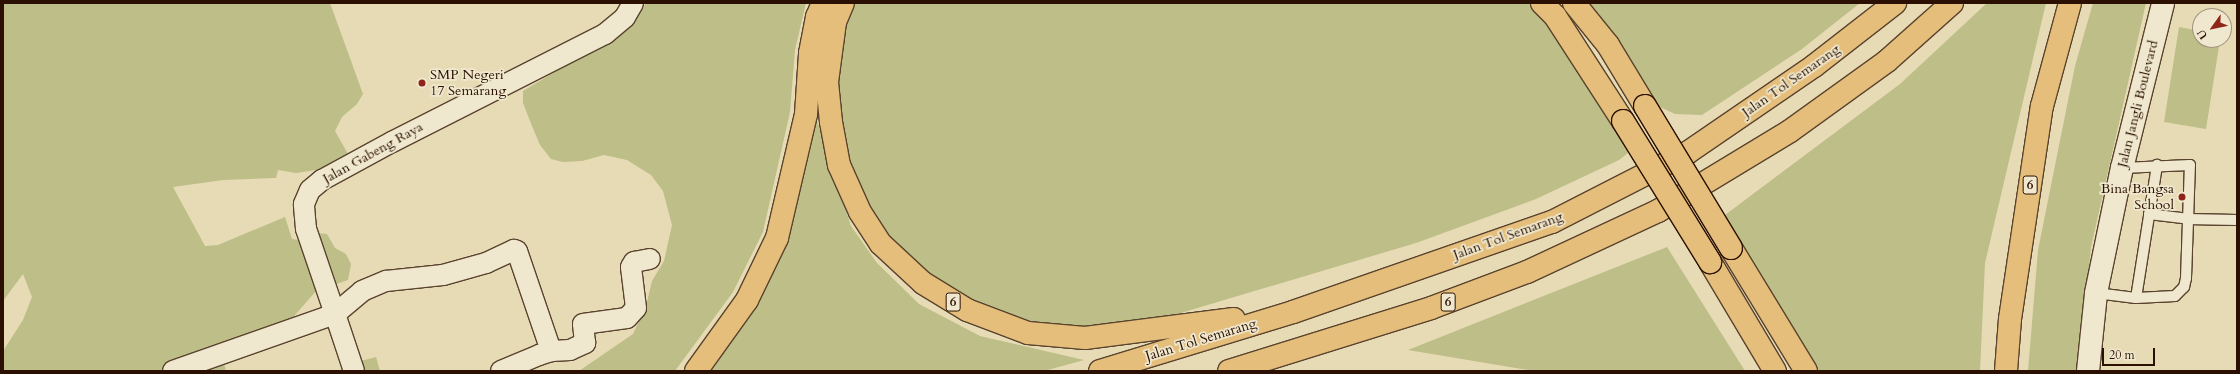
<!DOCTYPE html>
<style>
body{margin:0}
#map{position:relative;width:2240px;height:374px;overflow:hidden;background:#e7dbb5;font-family:Cardo,serif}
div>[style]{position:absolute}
.green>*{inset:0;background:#bdbe88}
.roads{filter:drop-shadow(1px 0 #5a432e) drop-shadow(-1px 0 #5a432e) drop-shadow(0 1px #5a432e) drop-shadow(0 -1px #5a432e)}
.service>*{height:10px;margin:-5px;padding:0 5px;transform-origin:5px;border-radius:5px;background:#efe8cf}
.minor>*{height:20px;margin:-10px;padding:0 10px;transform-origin:10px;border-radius:10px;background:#efe8cf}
.tertiary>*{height:22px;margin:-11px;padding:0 11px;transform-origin:11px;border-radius:11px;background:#efe8cf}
.motorway>*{height:22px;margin:-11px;padding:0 11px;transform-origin:11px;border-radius:11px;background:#e4be7a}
.bridges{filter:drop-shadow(1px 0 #2b1001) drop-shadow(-1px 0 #2b1001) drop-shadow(0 1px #2b1001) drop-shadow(0 -1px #2b1001)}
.motorway-bridge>*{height:22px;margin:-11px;padding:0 11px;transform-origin:11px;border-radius:11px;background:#e4be7a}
.dots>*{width:11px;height:11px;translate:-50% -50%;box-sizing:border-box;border:2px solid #efe8cf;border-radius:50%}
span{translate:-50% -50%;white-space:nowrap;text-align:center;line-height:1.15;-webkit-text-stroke:3.5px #efe8cf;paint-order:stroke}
.shield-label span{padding:1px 3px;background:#efe8cf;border:1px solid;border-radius:3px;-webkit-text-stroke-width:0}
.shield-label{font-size:13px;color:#2b1001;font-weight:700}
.poi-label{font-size:14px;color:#2b1001}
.left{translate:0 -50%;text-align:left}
.right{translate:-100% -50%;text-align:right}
.street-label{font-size:14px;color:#2b1001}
.frame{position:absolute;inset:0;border:4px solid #2b1001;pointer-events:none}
.north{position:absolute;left:2192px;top:8px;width:40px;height:40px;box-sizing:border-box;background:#efe8cf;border:1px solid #a1927d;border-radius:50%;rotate:237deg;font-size:11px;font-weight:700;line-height:16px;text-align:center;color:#2b1001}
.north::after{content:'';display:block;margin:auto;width:14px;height:18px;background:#8f2418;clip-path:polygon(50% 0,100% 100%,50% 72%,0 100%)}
.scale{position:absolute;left:2102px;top:348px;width:53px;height:18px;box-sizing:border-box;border:2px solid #2b1001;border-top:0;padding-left:5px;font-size:12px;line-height:14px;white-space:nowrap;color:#2b1001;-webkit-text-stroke:3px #efe8cf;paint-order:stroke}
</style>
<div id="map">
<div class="green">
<i style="clip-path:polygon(3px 3px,330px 3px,363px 94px,357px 104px,342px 117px,335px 131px,348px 154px,323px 169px,296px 173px,278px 170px,276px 178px,223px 180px,173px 187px,205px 246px,218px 245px,285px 217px,292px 239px,299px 240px,315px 233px,327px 234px,335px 248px,346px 254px,351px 264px,348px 280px,316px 291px,289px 322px,223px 360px,226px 371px,3px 371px,3px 351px,23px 320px,32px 297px,23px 274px,3px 301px)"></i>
<i style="clip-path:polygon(646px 3px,806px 3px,795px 50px,790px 112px,763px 232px,733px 292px,675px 371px,579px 371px,633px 334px,646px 306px,652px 281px,664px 261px,672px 225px,663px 191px,651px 175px,627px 160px,604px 155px,582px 161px,563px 162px,551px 159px,540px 145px,532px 126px,523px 103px,523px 91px,630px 27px)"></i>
<i style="clip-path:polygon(853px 3px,1529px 3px,1548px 22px,1615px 127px,1628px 153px,1619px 160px,1536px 199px,1416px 243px,1164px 318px,1085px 329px,1030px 323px,971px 302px,929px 276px,889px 238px,868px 208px,847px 162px,837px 82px,844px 24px)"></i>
<i style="clip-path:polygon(1589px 3px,1860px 3px,1802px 49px,1702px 115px,1675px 114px,1660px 107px)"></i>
<i style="clip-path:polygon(1987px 3px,2046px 3px,1985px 263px,1980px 371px,1819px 371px,1725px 215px,1900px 84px)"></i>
<i style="clip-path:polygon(2093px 3px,2146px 3px,2091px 247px,2078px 371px,2028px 371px,2038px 250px,2075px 66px)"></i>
<i style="clip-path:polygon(2179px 27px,2200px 31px,2200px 40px,2220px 40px,2206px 129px,2164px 122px)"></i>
<i style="clip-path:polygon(813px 108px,851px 226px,877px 263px,919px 304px,980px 336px,1084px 360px,1044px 371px,710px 371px,750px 316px,789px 236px)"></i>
<i style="clip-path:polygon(1667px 247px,1745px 371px,1534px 371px,1408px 350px)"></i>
<i style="clip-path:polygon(376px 357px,380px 371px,359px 371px,357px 362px)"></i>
</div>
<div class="roads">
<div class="service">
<i style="left:2149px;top:214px;width:38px;rotate:7deg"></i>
<i style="left:2187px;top:219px;width:50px;rotate:1.1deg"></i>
<i style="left:2096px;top:293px;width:40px;rotate:7.1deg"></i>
<i style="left:2136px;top:298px;width:39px;rotate:-3deg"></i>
<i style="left:2175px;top:296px;width:13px;rotate:-45deg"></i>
<i style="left:2184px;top:287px;width:9px;rotate:-77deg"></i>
<i style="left:2186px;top:278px;width:113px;rotate:-88deg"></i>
<i style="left:2190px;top:165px;width:68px;rotate:177.5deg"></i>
<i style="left:2136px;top:298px;width:135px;rotate:-81deg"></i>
</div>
<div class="minor">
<i style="left:173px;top:371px;width:172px;rotate:-19.4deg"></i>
<i style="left:335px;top:314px;width:90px;rotate:-108.8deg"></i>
<i style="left:306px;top:229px;width:25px;rotate:-95deg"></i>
<i style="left:304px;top:204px;width:15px;rotate:-67deg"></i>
<i style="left:310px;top:190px;width:16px;rotate:-40deg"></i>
<i style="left:322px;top:180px;width:80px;rotate:-28.5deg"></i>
<i style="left:392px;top:142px;width:239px;rotate:-26.9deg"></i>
<i style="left:605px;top:34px;width:26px;rotate:-40deg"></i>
<i style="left:625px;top:17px;width:16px;rotate:-60deg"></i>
<i style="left:354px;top:371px;width:60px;rotate:-108.4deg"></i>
<i style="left:335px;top:314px;width:35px;rotate:-40deg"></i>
<i style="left:362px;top:291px;width:26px;rotate:-23deg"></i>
<i style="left:386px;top:281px;width:57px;rotate:-6deg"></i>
<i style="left:443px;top:275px;width:45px;rotate:-15.6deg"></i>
<i style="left:486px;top:263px;width:31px;rotate:-25deg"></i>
<i style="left:514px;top:250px;width:3px;rotate:18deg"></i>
<i style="left:517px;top:251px;width:106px;rotate:71.2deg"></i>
<i style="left:501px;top:371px;width:41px;rotate:-22.8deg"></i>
<i style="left:539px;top:355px;width:13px;rotate:-18deg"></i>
<i style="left:551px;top:351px;width:19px;rotate:-3deg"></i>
<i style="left:570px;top:350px;width:17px;rotate:-25deg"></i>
<i style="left:585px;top:343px;width:19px;rotate:-96deg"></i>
<i style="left:583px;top:324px;width:44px;rotate:-7.8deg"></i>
<i style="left:627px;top:318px;width:13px;rotate:-48deg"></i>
<i style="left:636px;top:308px;width:41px;rotate:-97deg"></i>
<i style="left:631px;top:267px;width:6px;rotate:-59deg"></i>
<i style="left:634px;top:262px;width:16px;rotate:-11deg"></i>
</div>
<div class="tertiary">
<i style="left:2088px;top:371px;width:78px;rotate:-84.1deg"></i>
<i style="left:2096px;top:293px;width:128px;rotate:-78.3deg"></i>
<i style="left:2122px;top:168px;width:170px;rotate:-76deg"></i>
</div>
<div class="motorway">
<i style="left:843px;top:3px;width:21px;rotate:113deg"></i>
<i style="left:835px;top:22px;width:61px;rotate:97.6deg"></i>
<i style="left:827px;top:82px;width:40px;rotate:84.3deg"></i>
<i style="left:831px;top:122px;width:44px;rotate:79.5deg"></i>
<i style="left:839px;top:165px;width:51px;rotate:65.9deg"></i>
<i style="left:860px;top:212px;width:38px;rotate:57deg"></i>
<i style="left:881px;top:244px;width:57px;rotate:42.9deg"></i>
<i style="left:923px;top:283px;width:52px;rotate:31.5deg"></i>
<i style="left:967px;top:310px;width:65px;rotate:20.7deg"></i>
<i style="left:1028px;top:333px;width:57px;rotate:5deg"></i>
<i style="left:1085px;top:338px;width:150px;rotate:-7.3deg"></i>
<i style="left:1542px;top:3px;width:18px;rotate:45deg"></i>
<i style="left:1555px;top:16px;width:125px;rotate:57.1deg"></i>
<i style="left:1574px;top:3px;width:54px;rotate:51deg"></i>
<i style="left:1608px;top:45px;width:71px;rotate:58.8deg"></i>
<i style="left:1731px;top:248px;width:144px;rotate:58.6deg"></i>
<i style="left:1710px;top:262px;width:127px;rotate:59.2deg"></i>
<i style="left:696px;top:371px;width:87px;rotate:-54.3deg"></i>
<i style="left:747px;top:300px;width:69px;rotate:-64.2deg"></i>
<i style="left:777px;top:238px;width:127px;rotate:-76.8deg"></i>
<i style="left:806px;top:114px;width:61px;rotate:-86.2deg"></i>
<i style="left:810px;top:53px;width:37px;rotate:-79deg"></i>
<i style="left:817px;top:17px;width:15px;rotate:-67deg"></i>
<i style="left:1100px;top:371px;width:202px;rotate:-17deg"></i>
<i style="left:1293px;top:312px;width:274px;rotate:-19.2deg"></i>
<i style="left:1552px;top:222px;width:152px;rotate:-27.1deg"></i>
<i style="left:1687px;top:153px;width:154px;rotate:-34.4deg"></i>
<i style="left:1814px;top:66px;width:103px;rotate:-37.9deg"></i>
<i style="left:1229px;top:371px;width:212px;rotate:-17.3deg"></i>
<i style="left:1431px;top:308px;width:103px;rotate:-20.6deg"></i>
<i style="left:1527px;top:272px;width:145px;rotate:-25deg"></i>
<i style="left:1658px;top:211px;width:154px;rotate:-31.2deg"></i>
<i style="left:1790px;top:131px;width:120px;rotate:-35.8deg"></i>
<i style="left:1887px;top:61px;width:87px;rotate:-41.7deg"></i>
<i style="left:2006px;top:371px;width:52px;rotate:-85.6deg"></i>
<i style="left:2010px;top:319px;width:215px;rotate:-81.5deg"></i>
<i style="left:2042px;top:106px;width:107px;rotate:-74.8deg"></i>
</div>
</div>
<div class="bridges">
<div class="motorway-bridge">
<i style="left:1645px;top:106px;width:166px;rotate:58.8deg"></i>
<i style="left:1623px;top:121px;width:166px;rotate:58.3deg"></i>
</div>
</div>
<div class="dots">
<i style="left:422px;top:83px;background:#8f2418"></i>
<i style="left:2182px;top:197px;background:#8f2418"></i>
</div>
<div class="shield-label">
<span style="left:2030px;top:185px">6</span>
<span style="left:953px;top:302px">6</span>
<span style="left:1448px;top:302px">6</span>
</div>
<div class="poi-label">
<span class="left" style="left:430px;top:83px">SMP Negeri<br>17 Semarang</span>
<span class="right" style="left:2174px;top:197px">Bina Bangsa<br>School</span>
</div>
<div class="street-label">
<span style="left:1791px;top:81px;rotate:-35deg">Jalan Tol Semarang</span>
<span style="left:2138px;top:104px;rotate:-76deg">Jalan Jangli Boulevard</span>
<span style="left:373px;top:153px;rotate:-29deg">Jalan Gabeng Raya</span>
<span style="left:1508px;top:236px;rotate:-20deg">Jalan Tol Semarang</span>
<span style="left:1201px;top:340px;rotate:-17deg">Jalan Tol Semarang</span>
</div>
<div class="frame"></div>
<div class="north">U</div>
<div class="scale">20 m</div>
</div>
